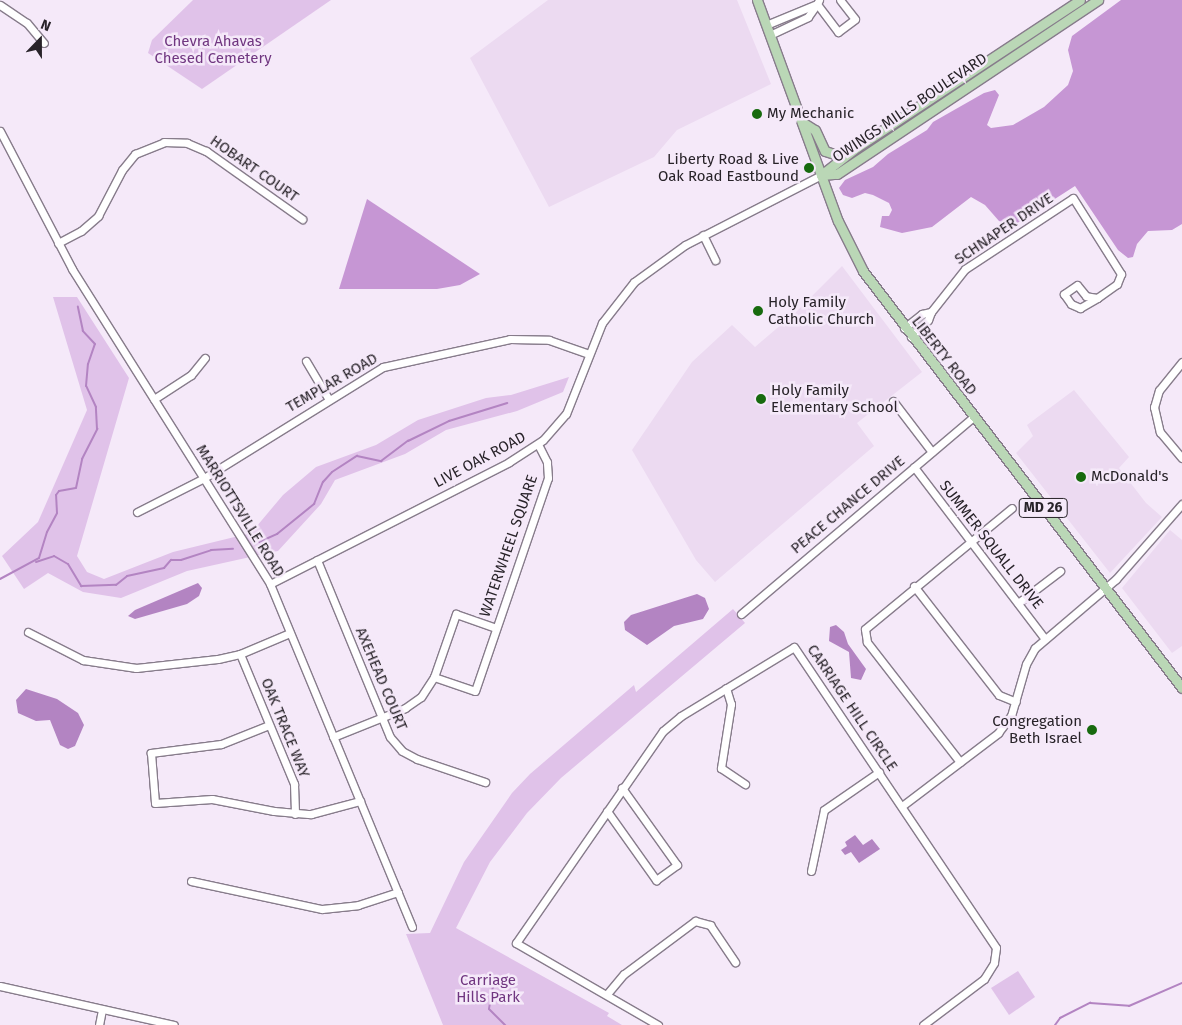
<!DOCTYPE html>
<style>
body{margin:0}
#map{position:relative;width:1182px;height:1025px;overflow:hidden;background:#f5e9f9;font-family:"Fira Sans",sans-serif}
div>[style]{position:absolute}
.built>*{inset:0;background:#ecdaf1}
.green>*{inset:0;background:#e0c2e9}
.forest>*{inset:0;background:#c696d4}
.water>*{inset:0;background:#b384c2}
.stream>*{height:2px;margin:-1px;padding:0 1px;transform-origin:1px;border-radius:1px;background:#b384c2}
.roads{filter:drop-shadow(1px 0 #877c8b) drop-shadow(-1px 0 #877c8b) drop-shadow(0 1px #877c8b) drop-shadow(0 -1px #877c8b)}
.minor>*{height:7px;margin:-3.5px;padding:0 3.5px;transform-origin:3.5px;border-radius:3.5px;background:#fff}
.major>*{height:9px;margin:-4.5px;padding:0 4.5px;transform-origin:4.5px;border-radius:4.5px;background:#bad7b6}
.dots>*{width:14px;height:14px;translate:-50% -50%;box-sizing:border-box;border:2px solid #f5e9f9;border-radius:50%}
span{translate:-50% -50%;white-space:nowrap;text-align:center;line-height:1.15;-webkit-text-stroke:5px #f5e9f9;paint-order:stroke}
.shield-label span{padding:1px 4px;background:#f5e9f9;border:1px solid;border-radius:4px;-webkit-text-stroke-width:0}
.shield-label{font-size:14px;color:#282329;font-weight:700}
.park-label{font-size:15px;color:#703680}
.street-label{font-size:15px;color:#282329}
.poi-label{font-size:15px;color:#282329}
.left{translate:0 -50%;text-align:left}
.right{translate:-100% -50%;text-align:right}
.north{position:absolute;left:15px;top:15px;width:50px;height:50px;-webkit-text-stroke:4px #f5e9f9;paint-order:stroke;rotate:22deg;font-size:14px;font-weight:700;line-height:20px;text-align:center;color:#282329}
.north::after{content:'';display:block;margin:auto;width:18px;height:22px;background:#282329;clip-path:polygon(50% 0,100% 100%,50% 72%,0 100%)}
</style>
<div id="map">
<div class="built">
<i style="clip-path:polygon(548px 0,737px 0,771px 84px,677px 130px,654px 157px,549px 207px,470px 58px)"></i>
<i style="clip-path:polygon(842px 266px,922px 372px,857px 423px,874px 446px,715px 582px,696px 560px,632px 450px,692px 362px,732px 325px,755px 347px,796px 312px)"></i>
<i style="clip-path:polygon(1074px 390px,1129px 457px,1119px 468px,1146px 503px,1162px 517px,1110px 573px,1016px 453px,1033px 436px,1027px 425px)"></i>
<i style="clip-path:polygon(1170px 530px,1182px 540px,1182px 646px,1172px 653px,1122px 588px)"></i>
</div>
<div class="green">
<i style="clip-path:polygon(193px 0,331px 0,202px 89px,148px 53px,152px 40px)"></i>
<i style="clip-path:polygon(53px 297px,77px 297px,129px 378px,77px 556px,87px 572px,104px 579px,173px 552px,251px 533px,283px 495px,316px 467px,376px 445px,418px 420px,486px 398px,511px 395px,569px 377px,563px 392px,517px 411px,446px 430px,405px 454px,335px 480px,321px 504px,278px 551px,187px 571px,121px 598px,83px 592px,48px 573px,24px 589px,2px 556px,38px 522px,87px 410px)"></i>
<i style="clip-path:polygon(733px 609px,745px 623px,561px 778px,527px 813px,490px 862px,456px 928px,609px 1013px,607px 1016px,622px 1025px,443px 1025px,406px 934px,430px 933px,464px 862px,512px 793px,530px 774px,634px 685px,636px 692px)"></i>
<i style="clip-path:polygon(1018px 971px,1035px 997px,1009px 1015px,991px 988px)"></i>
</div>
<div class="forest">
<i style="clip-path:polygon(1121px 0,1182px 0,1182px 224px,1172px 230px,1148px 231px,1137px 244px,1133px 257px,1128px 258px,1118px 250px,1075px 186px,1013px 226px,999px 221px,985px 205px,971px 197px,932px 227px,902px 233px,880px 227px,882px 216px,889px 216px,892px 210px,889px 203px,873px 195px,865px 193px,852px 198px,843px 195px,839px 188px,845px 180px,873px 167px,888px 154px,927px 130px,933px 122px,984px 93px,995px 90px,999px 95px,987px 125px,991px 128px,1013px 125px,1044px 107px,1068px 85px,1073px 71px,1068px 50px,1072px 36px)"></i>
<i style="clip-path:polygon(367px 199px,480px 274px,460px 285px,437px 289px,339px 289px)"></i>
</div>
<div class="water">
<i style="clip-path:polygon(198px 583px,202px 588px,199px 596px,187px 604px,135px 619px,128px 616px,135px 610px)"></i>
<i style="clip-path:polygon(697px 594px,705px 598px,709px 609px,703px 619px,674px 626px,647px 645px,625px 630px,624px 622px,631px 615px)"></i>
<i style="clip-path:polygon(836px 625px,844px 632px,848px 644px,866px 669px,861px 680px,851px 678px,849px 652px,829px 641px,830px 627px)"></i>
<i style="clip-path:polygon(26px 689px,57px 699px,78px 713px,84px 725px,75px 746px,68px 749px,60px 745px,50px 720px,36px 721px,18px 713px,16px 700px)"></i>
<i style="clip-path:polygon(855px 835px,863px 845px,872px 839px,880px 849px,859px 863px,851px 852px,845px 855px,841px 850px,847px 846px,845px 842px)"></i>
</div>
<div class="stream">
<i style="left:259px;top:542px;width:20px;rotate:-24deg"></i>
<i style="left:277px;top:534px;width:48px;rotate:-39deg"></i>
<i style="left:314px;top:504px;width:24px;rotate:-68deg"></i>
<i style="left:323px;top:482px;width:13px;rotate:-48deg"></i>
<i style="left:332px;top:472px;width:30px;rotate:-33deg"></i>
<i style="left:357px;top:456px;width:25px;rotate:12deg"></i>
<i style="left:381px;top:461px;width:34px;rotate:-37deg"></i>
<i style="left:408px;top:441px;width:46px;rotate:-26deg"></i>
<i style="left:449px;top:421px;width:61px;rotate:-17.2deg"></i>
<i style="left:36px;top:562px;width:19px;rotate:-18deg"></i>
<i style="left:54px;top:556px;width:16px;rotate:30deg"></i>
<i style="left:68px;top:564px;width:26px;rotate:59deg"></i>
<i style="left:81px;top:586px;width:35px;rotate:-2deg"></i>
<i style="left:116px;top:585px;width:14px;rotate:-39deg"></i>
<i style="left:127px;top:576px;width:38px;rotate:-12deg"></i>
<i style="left:164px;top:568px;width:11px;rotate:-49deg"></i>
<i style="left:171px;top:560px;width:10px"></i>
<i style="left:181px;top:560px;width:32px;rotate:-18deg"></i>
<i style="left:211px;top:550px;width:22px;rotate:-3deg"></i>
<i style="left:0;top:579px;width:44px;rotate:-28.3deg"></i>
<i style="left:39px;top:558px;width:27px;rotate:-73deg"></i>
<i style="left:47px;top:532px;width:21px;rotate:-62deg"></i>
<i style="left:57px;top:513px;width:18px;rotate:-93deg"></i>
<i style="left:56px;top:495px;width:5px;rotate:-53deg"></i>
<i style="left:59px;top:491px;width:17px;rotate:-10deg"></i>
<i style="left:76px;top:488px;width:30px;rotate:-78deg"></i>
<i style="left:82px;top:459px;width:34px;rotate:-63deg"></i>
<i style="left:97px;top:429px;width:22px;rotate:-93deg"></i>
<i style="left:96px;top:407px;width:23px;rotate:-115deg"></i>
<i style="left:86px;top:386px;width:22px;rotate:-85deg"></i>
<i style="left:88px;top:364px;width:21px;rotate:-71deg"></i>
<i style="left:95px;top:344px;width:18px;rotate:-133deg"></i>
<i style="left:83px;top:331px;width:25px;rotate:-102deg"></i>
<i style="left:493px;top:986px;width:23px;rotate:100deg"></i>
<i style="left:489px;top:1009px;width:23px;rotate:45deg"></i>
<i style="left:1055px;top:1025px;width:9px;rotate:-54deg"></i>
<i style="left:1060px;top:1018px;width:34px;rotate:-27deg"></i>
<i style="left:1090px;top:1003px;width:39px;rotate:4deg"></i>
<i style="left:1129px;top:1006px;width:58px;rotate:-23.5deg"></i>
</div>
<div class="roads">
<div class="minor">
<i style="left:819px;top:0;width:4px;rotate:117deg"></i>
<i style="left:817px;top:4px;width:35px;rotate:53deg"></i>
<i style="left:838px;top:32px;width:21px;rotate:-37deg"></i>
<i style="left:855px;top:19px;width:24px;rotate:-128deg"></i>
<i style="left:0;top:5px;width:32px;rotate:34deg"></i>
<i style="left:27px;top:23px;width:26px;rotate:50deg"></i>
<i style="left:766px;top:25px;width:55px;rotate:-22.4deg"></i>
<i style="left:817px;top:4px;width:16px;rotate:125deg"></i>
<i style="left:808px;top:17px;width:42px;rotate:154.7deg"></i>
<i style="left:0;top:131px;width:156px;rotate:62.4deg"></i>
<i style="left:72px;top:269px;width:372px;rotate:57.8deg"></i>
<i style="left:270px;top:584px;width:371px;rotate:67.5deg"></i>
<i style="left:703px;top:235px;width:28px;rotate:64deg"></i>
<i style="left:58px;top:243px;width:26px;rotate:-28deg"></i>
<i style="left:81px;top:231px;width:23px;rotate:-41deg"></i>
<i style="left:98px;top:216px;width:52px;rotate:-62.4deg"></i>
<i style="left:122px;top:170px;width:21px;rotate:-51deg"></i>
<i style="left:135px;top:154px;width:31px;rotate:-22deg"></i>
<i style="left:164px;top:142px;width:23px;rotate:2deg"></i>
<i style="left:187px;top:143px;width:21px;rotate:23deg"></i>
<i style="left:206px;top:151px;width:118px;rotate:35.3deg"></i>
<i style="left:904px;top:328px;width:23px;rotate:-38deg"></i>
<i style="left:922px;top:314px;width:9px;rotate:-13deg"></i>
<i style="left:911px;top:337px;width:24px;rotate:-45deg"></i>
<i style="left:928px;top:320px;width:9px;rotate:-69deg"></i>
<i style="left:931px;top:312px;width:55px;rotate:-51.7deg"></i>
<i style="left:965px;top:269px;width:129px;rotate:-33.3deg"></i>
<i style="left:1073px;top:198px;width:90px;rotate:57.7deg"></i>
<i style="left:1121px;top:274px;width:11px;rotate:112deg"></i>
<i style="left:1117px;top:284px;width:24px;rotate:145deg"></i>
<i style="left:1097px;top:298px;width:11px;rotate:-170deg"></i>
<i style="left:1086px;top:296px;width:14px;rotate:-129deg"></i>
<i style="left:1077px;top:285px;width:16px;rotate:145deg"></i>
<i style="left:1064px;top:294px;width:12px;rotate:55deg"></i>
<i style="left:1071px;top:304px;width:10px;rotate:24deg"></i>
<i style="left:1080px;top:308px;width:20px;rotate:-30deg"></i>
<i style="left:306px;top:361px;width:43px;rotate:59.3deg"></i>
<i style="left:1182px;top:362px;width:36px;rotate:129deg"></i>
<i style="left:1159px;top:390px;width:18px;rotate:106deg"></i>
<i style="left:1154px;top:407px;width:26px;rotate:77deg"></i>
<i style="left:1160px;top:432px;width:34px;rotate:50deg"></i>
<i style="left:154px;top:399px;width:44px;rotate:-33deg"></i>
<i style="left:191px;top:375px;width:22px;rotate:-51deg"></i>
<i style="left:893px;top:401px;width:64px;rotate:52.6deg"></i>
<i style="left:914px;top:467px;width:216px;rotate:52.7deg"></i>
<i style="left:137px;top:512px;width:75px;rotate:-26.9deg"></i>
<i style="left:204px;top:478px;width:211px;rotate:-31.8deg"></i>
<i style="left:383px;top:367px;width:130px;rotate:-12.4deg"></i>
<i style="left:510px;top:339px;width:39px;rotate:1deg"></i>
<i style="left:549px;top:340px;width:42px;rotate:19.3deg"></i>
<i style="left:317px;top:560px;width:191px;rotate:67.6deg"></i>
<i style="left:390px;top:737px;width:18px;rotate:49deg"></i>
<i style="left:402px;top:751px;width:17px;rotate:28deg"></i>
<i style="left:417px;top:759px;width:72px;rotate:18.7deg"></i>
<i style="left:270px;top:584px;width:268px;rotate:-27deg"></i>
<i style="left:509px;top:462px;width:40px;rotate:-32.9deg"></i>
<i style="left:543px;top:440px;width:35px;rotate:-49deg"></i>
<i style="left:566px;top:414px;width:98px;rotate:-68.4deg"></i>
<i style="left:602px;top:323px;width:52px;rotate:-52deg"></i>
<i style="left:634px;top:282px;width:63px;rotate:-36deg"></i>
<i style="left:685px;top:245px;width:153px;rotate:-27.2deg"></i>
<i style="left:914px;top:586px;width:138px;rotate:52.1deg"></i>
<i style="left:999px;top:695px;width:18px;rotate:22deg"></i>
<i style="left:1018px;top:603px;width:53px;rotate:-37.3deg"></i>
<i style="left:741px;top:614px;width:304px;rotate:-40.3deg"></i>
<i style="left:28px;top:632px;width:62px;rotate:27deg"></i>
<i style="left:83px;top:660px;width:54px;rotate:8.6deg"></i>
<i style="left:136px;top:668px;width:82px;rotate:-6.3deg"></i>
<i style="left:218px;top:659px;width:23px;rotate:-13deg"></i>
<i style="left:240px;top:654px;width:54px;rotate:-22.8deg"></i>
<i style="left:240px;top:654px;width:141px;rotate:67.4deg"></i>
<i style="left:294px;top:784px;width:30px;rotate:88deg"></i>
<i style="left:434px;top:677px;width:43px;rotate:18.9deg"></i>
<i style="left:475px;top:691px;width:225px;rotate:-71.1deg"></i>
<i style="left:548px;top:478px;width:16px;rotate:-94deg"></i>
<i style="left:547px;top:462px;width:20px;rotate:-117deg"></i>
<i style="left:726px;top:688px;width:17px;rotate:73deg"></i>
<i style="left:731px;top:704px;width:65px;rotate:98.9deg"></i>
<i style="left:721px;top:768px;width:29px;rotate:34deg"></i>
<i style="left:269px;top:725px;width:52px;rotate:158.4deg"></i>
<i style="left:221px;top:744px;width:71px;rotate:172.7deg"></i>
<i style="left:151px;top:753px;width:50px;rotate:85.4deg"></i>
<i style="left:155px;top:803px;width:57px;rotate:-4deg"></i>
<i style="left:212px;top:799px;width:63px;rotate:11deg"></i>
<i style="left:274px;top:811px;width:37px;rotate:5deg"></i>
<i style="left:311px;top:814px;width:51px;rotate:-14.9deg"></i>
<i style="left:333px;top:737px;width:78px;rotate:-21.9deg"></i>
<i style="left:405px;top:708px;width:19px;rotate:-35deg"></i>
<i style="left:421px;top:697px;width:24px;rotate:-57deg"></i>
<i style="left:434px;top:677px;width:67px;rotate:-70.8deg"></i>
<i style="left:456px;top:614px;width:42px;rotate:19.3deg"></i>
<i style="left:960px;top:762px;width:152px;rotate:-127.8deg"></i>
<i style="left:867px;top:642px;width:13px;rotate:-99deg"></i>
<i style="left:865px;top:629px;width:190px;rotate:-39.5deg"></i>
<i style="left:902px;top:806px;width:121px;rotate:-37.2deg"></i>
<i style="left:998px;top:733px;width:21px;rotate:-53deg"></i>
<i style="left:1011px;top:716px;width:54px;rotate:-73.9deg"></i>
<i style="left:1026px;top:664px;width:18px;rotate:-61deg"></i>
<i style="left:1035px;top:648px;width:106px;rotate:-40.4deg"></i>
<i style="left:1116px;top:579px;width:100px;rotate:-48.7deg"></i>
<i style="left:607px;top:811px;width:85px;rotate:54.6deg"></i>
<i style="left:656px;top:880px;width:26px;rotate:-36deg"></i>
<i style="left:677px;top:865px;width:95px;rotate:-125.5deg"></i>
<i style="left:811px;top:871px;width:62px;rotate:-78deg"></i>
<i style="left:824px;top:810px;width:67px;rotate:-34.6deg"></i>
<i style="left:191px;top:881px;width:134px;rotate:12.1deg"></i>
<i style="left:322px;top:909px;width:36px;rotate:-6deg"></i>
<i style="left:358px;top:905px;width:42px;rotate:-18deg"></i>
<i style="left:0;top:986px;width:178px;rotate:12.6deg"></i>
<i style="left:607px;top:994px;width:26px;rotate:-50deg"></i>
<i style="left:624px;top:974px;width:89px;rotate:-36.7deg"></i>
<i style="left:695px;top:921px;width:16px;rotate:15deg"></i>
<i style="left:710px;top:925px;width:45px;rotate:56deg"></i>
<i style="left:99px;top:1025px;width:16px;rotate:-79deg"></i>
<i style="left:658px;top:1025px;width:164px;rotate:-150deg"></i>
<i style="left:516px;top:943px;width:258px;rotate:-55.3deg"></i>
<i style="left:663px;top:731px;width:23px;rotate:-40deg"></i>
<i style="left:681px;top:716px;width:132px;rotate:-31.4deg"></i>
<i style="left:794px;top:647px;width:362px;rotate:56.1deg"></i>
<i style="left:996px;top:948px;width:15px;rotate:98deg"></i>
<i style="left:994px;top:963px;width:19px;rotate:122deg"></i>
<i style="left:984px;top:979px;width:76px;rotate:143deg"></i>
</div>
<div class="major">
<i style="left:757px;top:0;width:235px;rotate:69.9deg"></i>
<i style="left:838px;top:221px;width:56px;rotate:63.4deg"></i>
<i style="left:863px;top:271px;width:525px;rotate:52.58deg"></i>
<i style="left:802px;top:122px;width:15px;rotate:32deg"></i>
<i style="left:815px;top:130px;width:23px;rotate:65deg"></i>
<i style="left:825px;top:151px;width:13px;rotate:18deg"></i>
<i style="left:837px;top:155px;width:11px;rotate:-34deg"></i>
<i style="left:821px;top:175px;width:16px;rotate:-4deg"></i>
<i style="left:837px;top:174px;width:314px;rotate:-33.7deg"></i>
<i style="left:821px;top:175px;width:46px;rotate:-37.9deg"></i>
<i style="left:857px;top:147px;width:267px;rotate:-33.4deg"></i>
</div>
</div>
<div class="dots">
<i style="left:757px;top:114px;background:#176a0e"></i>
<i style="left:809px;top:168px;background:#176a0e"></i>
<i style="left:758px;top:311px;background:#176a0e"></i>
<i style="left:761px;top:399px;background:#176a0e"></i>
<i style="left:1081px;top:477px;background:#176a0e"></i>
<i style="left:1092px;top:730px;background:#176a0e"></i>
</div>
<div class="shield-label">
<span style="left:1043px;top:508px">MD 26</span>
</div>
<div class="park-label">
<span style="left:213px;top:50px">Chevra Ahavas<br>Chesed Cemetery</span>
<span style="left:488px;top:989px">Carriage<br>Hills Park</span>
</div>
<div class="street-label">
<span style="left:910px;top:108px;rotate:-34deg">OWINGS MILLS BOULEVARD</span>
<span style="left:254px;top:169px;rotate:35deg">HOBART COURT</span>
<span style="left:1004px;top:229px;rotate:-34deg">SCHNAPER DRIVE</span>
<span style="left:944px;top:356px;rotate:52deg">LIBERTY ROAD</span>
<span style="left:332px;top:383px;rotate:-30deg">TEMPLAR ROAD</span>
<span style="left:480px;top:460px;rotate:-28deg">LIVE OAK ROAD</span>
<span style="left:848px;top:505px;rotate:-40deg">PEACE CHANCE DRIVE</span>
<span style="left:240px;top:511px;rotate:58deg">MARRIOTTSVILLE ROAD</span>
<span style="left:991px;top:545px;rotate:52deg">SUMMER SQUALL DRIVE</span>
<span style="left:509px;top:546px;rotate:-71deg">WATERWHEEL SQUARE</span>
<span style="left:381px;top:679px;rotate:67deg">AXEHEAD COURT</span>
<span style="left:852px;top:708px;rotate:56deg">CARRIAGE HILL CIRCLE</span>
<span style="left:285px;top:728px;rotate:68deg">OAK TRACE WAY</span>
</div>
<div class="poi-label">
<span class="left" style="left:767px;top:114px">My Mechanic</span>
<span class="right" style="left:799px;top:168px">Liberty Road &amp; Live<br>Oak Road Eastbound</span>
<span class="left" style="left:768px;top:311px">Holy Family<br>Catholic Church</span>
<span class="left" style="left:771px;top:399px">Holy Family<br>Elementary School</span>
<span class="left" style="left:1091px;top:477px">McDonald's</span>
<span class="right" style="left:1082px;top:730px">Congregation<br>Beth Israel</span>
</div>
<div class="north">N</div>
</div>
